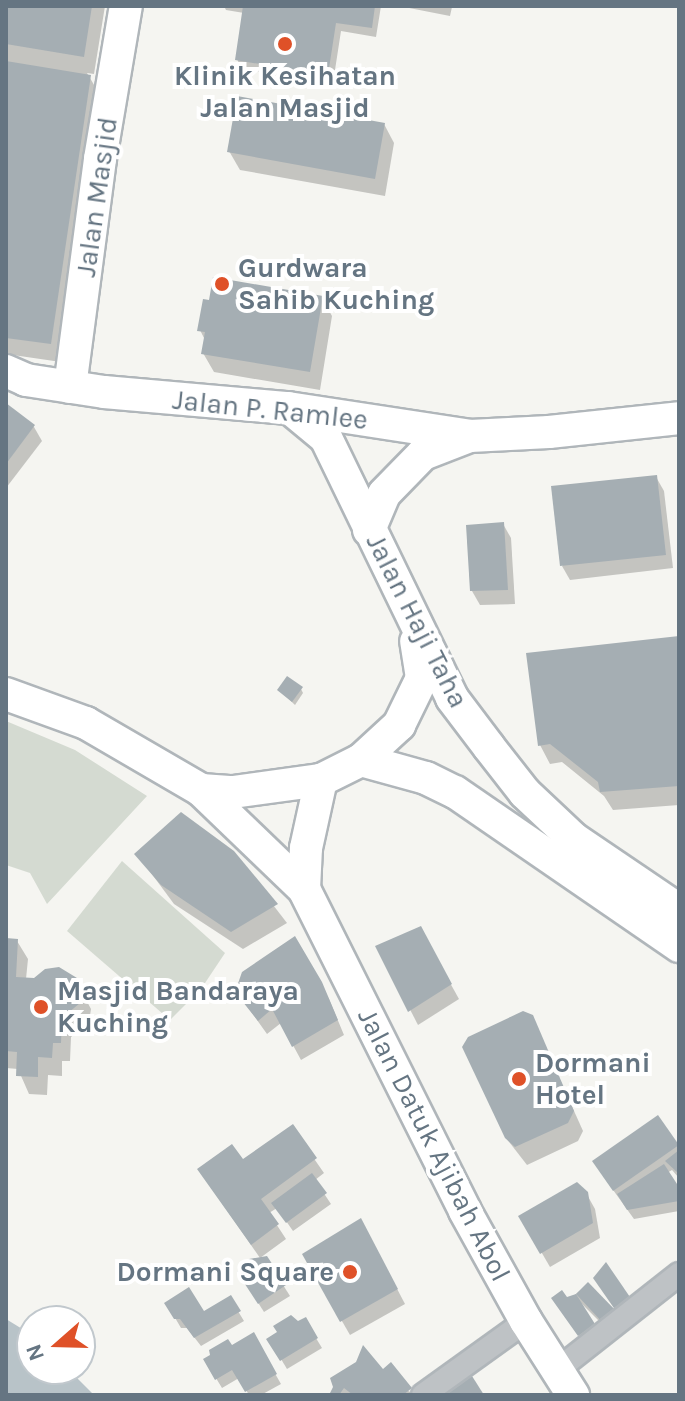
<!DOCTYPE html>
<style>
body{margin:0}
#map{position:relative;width:685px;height:1401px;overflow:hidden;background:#f5f5f1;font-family:Karla,sans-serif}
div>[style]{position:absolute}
.green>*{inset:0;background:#d4dad1}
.water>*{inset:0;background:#b8c3c8}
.shadow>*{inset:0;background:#0003}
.building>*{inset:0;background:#a5aeb3}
.roads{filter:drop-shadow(2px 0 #b0b6ba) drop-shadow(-2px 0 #b0b6ba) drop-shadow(0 2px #b0b6ba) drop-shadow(0 -2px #b0b6ba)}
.minor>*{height:22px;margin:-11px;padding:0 11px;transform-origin:11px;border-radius:11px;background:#bec2c5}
.secondary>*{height:32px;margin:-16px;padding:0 16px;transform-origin:16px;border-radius:16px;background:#fff}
.dots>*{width:22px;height:22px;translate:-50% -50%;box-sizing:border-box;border:4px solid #fff;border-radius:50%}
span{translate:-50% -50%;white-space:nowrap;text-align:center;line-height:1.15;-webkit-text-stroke:8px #fff;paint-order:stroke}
.poi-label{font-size:28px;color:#657582;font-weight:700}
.left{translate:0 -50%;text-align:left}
.right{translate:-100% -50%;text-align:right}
.street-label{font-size:28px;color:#657582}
.frame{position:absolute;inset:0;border:8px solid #657582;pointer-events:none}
.north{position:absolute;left:16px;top:1305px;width:80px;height:80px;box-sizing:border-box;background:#fff;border:2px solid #c1c8cd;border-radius:50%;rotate:250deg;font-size:22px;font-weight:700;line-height:32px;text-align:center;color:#657582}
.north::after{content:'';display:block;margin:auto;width:28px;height:36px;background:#df5128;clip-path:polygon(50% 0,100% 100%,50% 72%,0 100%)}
</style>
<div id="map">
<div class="green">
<i style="clip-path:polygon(6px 721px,75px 750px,147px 796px,47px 904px,30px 873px,6px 865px)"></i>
<i style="clip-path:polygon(122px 861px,225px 953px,201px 989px,170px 1020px,67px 931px)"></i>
</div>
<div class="water">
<i style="clip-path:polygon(6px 1319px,32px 1335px,32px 1369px,68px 1369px,94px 1395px,6px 1395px)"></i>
</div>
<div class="shadow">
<i style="clip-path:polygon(6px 6px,105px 6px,94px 74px,87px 73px,100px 95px,61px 362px,6px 354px)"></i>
<i style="clip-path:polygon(224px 6px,381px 6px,376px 37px,341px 31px,333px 83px,242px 69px,237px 59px,244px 13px,226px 10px)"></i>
<i style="clip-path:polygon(399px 6px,478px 6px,452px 7px,450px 16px)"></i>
<i style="clip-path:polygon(384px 124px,394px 143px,385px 196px,240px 170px,229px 151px)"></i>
<i style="clip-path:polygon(322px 298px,332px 316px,320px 390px,214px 372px,203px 353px,205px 340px,200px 330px)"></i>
<i style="clip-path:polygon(6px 405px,34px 427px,42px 441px,6px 488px)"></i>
<i style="clip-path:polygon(656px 477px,664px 491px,673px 568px,570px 580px,562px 566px)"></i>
<i style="clip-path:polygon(503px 524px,511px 538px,515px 604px,480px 605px,472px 591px)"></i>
<i style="clip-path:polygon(679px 638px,679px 805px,613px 810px,604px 796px,562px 762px,550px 764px,540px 745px)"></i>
<i style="clip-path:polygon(301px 689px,303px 693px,295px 705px,279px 690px)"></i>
<i style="clip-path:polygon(233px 853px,287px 923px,243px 949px,174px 904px,137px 854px)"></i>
<i style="clip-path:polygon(420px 929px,459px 999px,418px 1025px,378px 947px)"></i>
<i style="clip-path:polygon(295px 939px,329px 999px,344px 1035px,301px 1060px,281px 1023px,267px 1034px,237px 992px)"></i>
<i style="clip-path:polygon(6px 940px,17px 941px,28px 959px,26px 979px,75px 979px,91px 1009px,89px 1022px,71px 1037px,70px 1061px,62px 1061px,62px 1076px,48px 1075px,47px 1095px,29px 1094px,18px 1069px,6px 1068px)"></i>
<i style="clip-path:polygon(532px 1017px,583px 1131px,578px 1141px,527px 1165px,506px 1138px)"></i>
<i style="clip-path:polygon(658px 1118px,679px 1149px,679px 1178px,672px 1170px,667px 1173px,679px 1191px,679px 1211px,634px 1219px,603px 1176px)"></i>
<i style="clip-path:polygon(292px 1127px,324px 1173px,315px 1180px,331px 1204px,293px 1231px,277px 1208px,269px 1213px,286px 1239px,260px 1258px,199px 1170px,243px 1162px)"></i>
<i style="clip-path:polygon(586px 1193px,595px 1209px,600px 1238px,550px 1267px,521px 1217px)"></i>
<i style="clip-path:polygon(369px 1235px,405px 1304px,350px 1335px,304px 1255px)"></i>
<i style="clip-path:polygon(266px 1258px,290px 1296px,264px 1312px,245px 1282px)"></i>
<i style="clip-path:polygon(588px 1284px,617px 1312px,630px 1301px,609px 1331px,578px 1300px,598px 1335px,585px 1344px,559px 1308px)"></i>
<i style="clip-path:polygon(230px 1298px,244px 1321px,201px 1346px,187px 1328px,181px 1328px,167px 1304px,203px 1314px)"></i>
<i style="clip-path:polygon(305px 1320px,322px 1348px,287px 1369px,269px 1339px)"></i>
<i style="clip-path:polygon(253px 1335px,281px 1384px,261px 1395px,249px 1395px,239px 1378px,222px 1388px,205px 1360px)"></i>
<i style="clip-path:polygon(383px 1372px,414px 1395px,333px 1393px,336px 1387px)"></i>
</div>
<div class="building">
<i style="clip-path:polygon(6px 6px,92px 6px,84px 57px,6px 44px)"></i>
<i style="clip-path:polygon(243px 6px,375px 6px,372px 28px,336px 23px,328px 75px,235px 60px)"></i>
<i style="clip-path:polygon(6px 61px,91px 75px,51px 344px,6px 338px)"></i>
<i style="clip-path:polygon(237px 96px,385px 123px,375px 179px,227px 152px)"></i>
<i style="clip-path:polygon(213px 277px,323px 296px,310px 372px,201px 354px,205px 332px,197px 331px,203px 299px,209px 300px)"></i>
<i style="clip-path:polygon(6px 403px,35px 425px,6px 464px)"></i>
<i style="clip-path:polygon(657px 475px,666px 555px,560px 566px,551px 486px)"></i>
<i style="clip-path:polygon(504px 522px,508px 590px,470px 591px,466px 525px)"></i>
<i style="clip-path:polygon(679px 636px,679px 786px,600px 792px,598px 782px,550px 744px,538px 746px,526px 653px)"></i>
<i style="clip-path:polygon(287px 676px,303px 687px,292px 702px,277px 690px)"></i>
<i style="clip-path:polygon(181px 812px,234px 851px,278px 904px,231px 932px,161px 885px,134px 854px)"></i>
<i style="clip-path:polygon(421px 926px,452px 984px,408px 1012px,375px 946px)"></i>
<i style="clip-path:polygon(295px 936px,322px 982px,338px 1020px,292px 1047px,272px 1009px,258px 1021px,235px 992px,242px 972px)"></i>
<i style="clip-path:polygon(6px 938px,18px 939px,16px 977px,34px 978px,45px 969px,59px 967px,77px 978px,82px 989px,80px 1003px,62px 1018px,61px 1043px,53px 1043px,52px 1058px,38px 1057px,38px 1077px,16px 1076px,17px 1052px,6px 1051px)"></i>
<i style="clip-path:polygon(523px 1011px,533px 1015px,574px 1111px,568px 1123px,515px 1147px,505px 1138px,462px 1047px,468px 1037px)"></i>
<i style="clip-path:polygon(658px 1115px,679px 1145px,613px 1191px,592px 1161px)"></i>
<i style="clip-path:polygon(293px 1124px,317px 1158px,261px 1199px,279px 1224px,251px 1245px,197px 1169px,232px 1144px,243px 1159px)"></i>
<i style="clip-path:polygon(679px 1150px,679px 1174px,665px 1161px)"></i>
<i style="clip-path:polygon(664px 1164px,679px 1187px,679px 1201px,627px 1210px,617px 1194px)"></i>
<i style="clip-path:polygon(312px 1173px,327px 1193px,286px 1223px,271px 1203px)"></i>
<i style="clip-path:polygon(577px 1182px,588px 1192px,593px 1223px,540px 1254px,518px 1216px)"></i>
<i style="clip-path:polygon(361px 1218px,398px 1289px,340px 1322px,302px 1254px)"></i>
<i style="clip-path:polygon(267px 1256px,286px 1285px,258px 1304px,237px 1272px,249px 1259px)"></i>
<i style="clip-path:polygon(606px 1262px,632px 1300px,616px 1311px,593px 1278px)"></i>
<i style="clip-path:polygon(588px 1282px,616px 1311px,603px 1323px,576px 1294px)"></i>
<i style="clip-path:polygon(189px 1287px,204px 1311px,231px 1295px,241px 1311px,194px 1338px,180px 1319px,174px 1319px,164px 1303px)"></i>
<i style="clip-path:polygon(562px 1290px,567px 1297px,576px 1294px,595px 1324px,578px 1336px,551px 1298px)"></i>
<i style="clip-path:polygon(291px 1315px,298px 1321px,306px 1317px,318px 1338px,280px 1361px,266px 1339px,277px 1332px,273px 1326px)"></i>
<i style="clip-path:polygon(254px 1332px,277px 1374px,245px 1392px,232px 1370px,215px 1380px,203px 1359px,210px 1355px,209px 1350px,228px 1339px,232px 1345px)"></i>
<i style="clip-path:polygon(363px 1345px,383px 1369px,391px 1362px,412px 1388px,403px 1395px,353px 1395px,344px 1388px,339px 1395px,330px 1393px,333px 1387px,330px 1378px,356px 1362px)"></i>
<i style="clip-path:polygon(472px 1376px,484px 1395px,444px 1395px)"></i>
</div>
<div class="roads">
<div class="minor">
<i style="left:557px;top:1370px;width:155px;rotate:-38.2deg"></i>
<i style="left:423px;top:1395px;width:127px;rotate:-35.7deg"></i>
</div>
<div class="secondary">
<i style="left:6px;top:371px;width:22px;rotate:24deg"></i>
<i style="left:26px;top:380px;width:79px;rotate:8.7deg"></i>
<i style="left:104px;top:392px;width:185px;rotate:5deg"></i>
<i style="left:288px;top:408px;width:184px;rotate:8.7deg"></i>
<i style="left:470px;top:436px;width:79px;rotate:-2.9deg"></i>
<i style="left:549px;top:432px;width:131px;rotate:-6.1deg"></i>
<i style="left:70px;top:387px;width:230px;rotate:-82.5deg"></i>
<i style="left:100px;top:159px;width:155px;rotate:-80.4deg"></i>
<i style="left:291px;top:409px;width:45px;rotate:39.6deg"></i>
<i style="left:326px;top:438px;width:289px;rotate:64.1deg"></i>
<i style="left:452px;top:698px;width:61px;rotate:52.9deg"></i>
<i style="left:489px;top:747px;width:58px;rotate:52deg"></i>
<i style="left:525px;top:793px;width:67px;rotate:43.2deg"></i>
<i style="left:574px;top:839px;width:127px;rotate:34.1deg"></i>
<i style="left:369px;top:530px;width:39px;rotate:-67deg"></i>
<i style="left:384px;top:494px;width:56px;rotate:-45.7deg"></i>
<i style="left:423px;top:454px;width:47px;rotate:-21.1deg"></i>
<i style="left:6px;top:694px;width:85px;rotate:19.9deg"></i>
<i style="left:86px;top:723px;width:133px;rotate:30.2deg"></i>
<i style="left:201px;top:790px;width:32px;rotate:4deg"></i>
<i style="left:233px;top:792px;width:89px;rotate:-7.8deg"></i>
<i style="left:361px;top:760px;width:67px;rotate:15.5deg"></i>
<i style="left:426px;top:778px;width:32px;rotate:26deg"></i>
<i style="left:455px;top:792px;width:272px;rotate:34.5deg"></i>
<i style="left:201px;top:790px;width:143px;rotate:43.9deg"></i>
<i style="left:304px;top:889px;width:360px;rotate:63.4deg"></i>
<i style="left:465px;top:1211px;width:126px;rotate:61deg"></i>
<i style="left:526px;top:1321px;width:88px;rotate:57.6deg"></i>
<i style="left:304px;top:889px;width:41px;rotate:-87.2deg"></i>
<i style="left:306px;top:848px;width:70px;rotate:-77.6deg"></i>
<i style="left:321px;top:780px;width:45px;rotate:-26.6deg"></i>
<i style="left:361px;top:760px;width:52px;rotate:-42.6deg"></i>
<i style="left:399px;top:725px;width:52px;rotate:-63.9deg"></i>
<i style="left:422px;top:678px;width:37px;rotate:-99deg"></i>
</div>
</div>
<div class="dots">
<i style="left:285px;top:44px;background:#df5128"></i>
<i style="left:222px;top:284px;background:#df5128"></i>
<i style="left:41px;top:1007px;background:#df5128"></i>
<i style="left:519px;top:1079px;background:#df5128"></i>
<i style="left:350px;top:1272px;background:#df5128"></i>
</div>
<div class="poi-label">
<span style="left:285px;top:92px">Klinik Kesihatan<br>Jalan Masjid</span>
<span class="left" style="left:238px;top:284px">Gurdwara<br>Sahib Kuching</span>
<span class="left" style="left:57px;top:1007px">Masjid Bandaraya<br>Kuching</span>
<span class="left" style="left:535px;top:1079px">Dormani<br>Hotel</span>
<span class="right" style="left:334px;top:1272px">Dormani Square</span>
</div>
<div class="street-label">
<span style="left:97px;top:197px;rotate:-82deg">Jalan Masjid</span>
<span style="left:270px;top:410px;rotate:6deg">Jalan P. Ramlee</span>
<span style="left:417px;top:621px;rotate:63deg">Jalan Haji Taha</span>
<span style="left:434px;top:1145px;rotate:63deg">Jalan Datuk Ajibah Abol</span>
</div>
<div class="frame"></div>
<div class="north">N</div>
</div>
